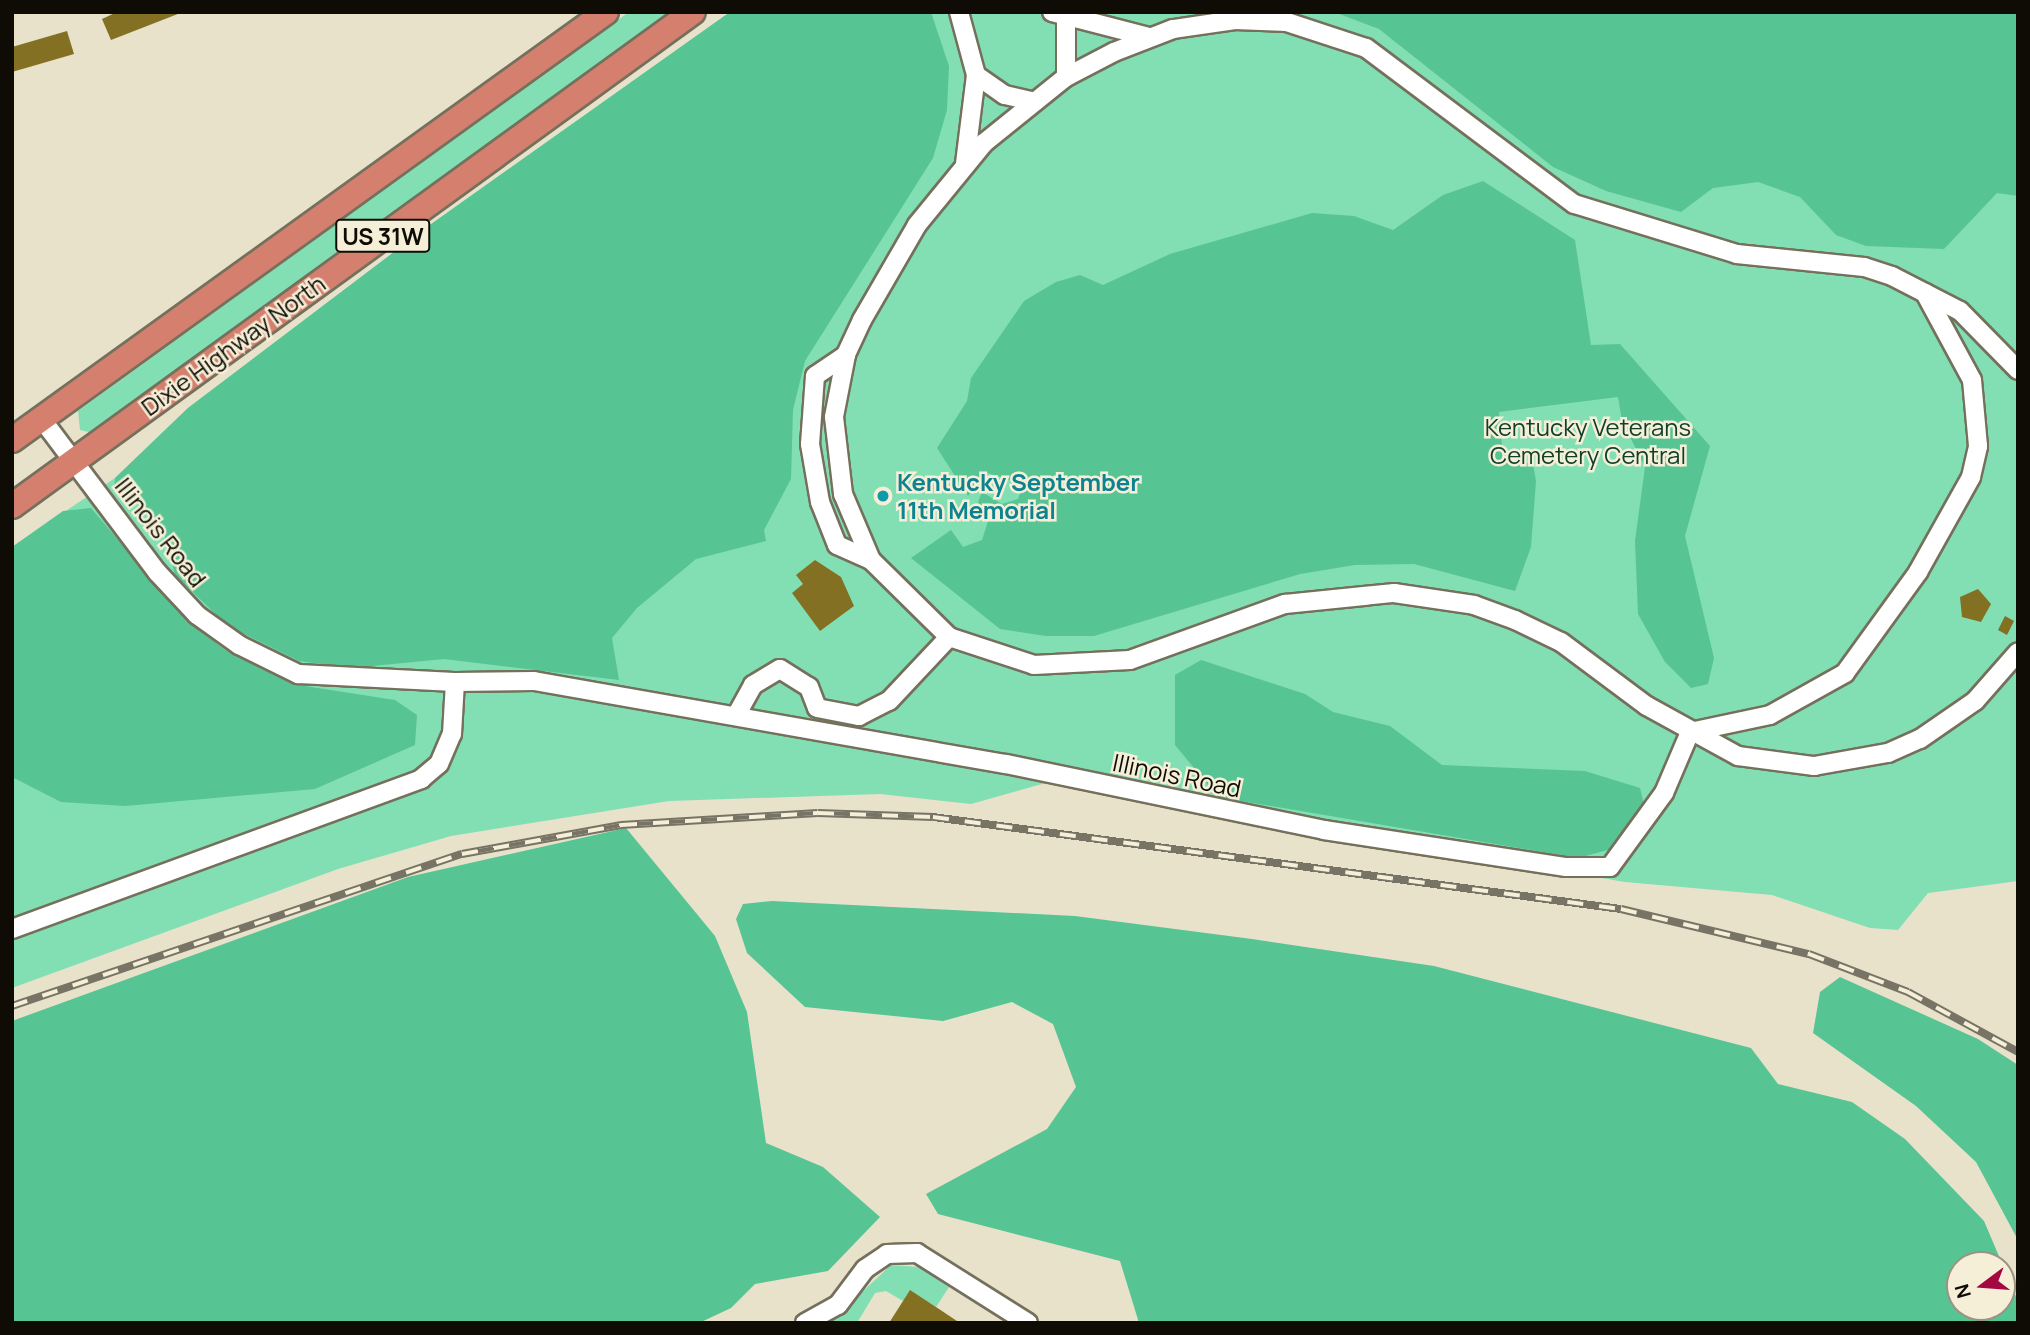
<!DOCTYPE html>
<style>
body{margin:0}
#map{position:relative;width:2030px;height:1335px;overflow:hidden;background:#e8e2cb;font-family:Manrope,sans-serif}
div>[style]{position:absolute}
.green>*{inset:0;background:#82deb3}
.forest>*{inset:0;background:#57c494}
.building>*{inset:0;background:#837022}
.roads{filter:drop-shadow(2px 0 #75705c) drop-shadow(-2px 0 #75705c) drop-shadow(0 2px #75705c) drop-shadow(0 -2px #75705c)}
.minor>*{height:18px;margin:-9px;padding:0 9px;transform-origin:9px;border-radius:9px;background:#fff}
.highway>*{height:24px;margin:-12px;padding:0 12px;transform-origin:12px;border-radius:12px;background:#d5806f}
.rail>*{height:8px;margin-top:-4px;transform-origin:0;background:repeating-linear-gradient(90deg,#f5efd8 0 16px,#787465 0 32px);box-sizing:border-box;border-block:2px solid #787465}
.dots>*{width:19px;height:19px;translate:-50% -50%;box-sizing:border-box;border:4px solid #f5efd8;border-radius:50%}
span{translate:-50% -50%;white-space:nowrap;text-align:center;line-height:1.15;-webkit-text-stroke:5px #f5efd8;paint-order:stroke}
.shield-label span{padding:2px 5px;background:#f5efd8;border:2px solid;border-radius:5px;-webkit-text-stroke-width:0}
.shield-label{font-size:23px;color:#0e0c05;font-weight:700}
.street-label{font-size:24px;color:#0e0c05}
.park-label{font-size:24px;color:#0f3e2b}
.culture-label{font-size:24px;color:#0d838f;font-weight:700}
.left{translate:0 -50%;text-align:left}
.frame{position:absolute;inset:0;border:14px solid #0e0c05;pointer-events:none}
.north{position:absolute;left:1946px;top:1251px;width:70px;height:70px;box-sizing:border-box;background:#f5efd8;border:2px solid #999484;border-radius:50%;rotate:254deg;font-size:19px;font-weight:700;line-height:28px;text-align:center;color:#0e0c05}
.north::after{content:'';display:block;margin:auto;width:24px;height:32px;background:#a30840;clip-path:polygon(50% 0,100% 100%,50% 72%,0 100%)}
</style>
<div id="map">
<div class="green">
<i style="clip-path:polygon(629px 12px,673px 12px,93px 433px,80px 430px,78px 411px)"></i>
<i style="clip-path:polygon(730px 12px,2018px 12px,2018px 881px,1928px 893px,1898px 930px,1870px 928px,1772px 895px,1625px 882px,1049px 782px,971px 804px,880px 794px,669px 801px,451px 836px,338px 869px,12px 988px,12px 547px,115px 478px,188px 408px,427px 227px)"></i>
<i style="clip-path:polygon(891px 1265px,919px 1267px,949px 1287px,936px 1307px,910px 1291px,903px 1301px,886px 1291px,875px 1293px,857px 1323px,829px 1323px)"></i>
</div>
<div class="forest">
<i style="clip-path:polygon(730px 12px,931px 12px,949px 66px,947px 110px,933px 158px,805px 361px,793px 410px,791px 479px,764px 530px,766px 541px,696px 559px,637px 608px,612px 638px,619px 680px,444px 659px,352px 668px,299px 661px,228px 626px,175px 575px,163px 529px,143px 503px,114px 491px,115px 478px,188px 408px,427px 227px)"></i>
<i style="clip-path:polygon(1334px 12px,2018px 12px,2018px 196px,1997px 193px,1944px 249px,1866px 246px,1836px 235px,1800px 197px,1758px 182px,1713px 188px,1681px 212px,1606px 191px,1553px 167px,1379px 29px)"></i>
<i style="clip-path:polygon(1483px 181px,1575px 240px,1591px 345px,1620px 344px,1710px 446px,1685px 536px,1714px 658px,1708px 684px,1691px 688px,1665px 662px,1638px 614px,1635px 541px,1645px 467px,1622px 421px,1618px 397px,1499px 412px,1503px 457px,1533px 464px,1536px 481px,1531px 547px,1515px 591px,1414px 564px,1355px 565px,1300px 574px,1094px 636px,1046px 636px,1000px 629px,911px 558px,951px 530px,963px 547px,982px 540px,989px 518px,978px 502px,982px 492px,1002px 504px,1018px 499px,1023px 484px,984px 472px,968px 496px,937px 448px,967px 401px,971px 378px,1024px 301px,1056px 282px,1080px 275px,1103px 285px,1170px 254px,1312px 213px,1354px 216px,1393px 230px,1443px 195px)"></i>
<i style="clip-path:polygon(91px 508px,186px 620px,225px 650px,305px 686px,395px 700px,417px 715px,415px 745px,315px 789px,125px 806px,61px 802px,12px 777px,12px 547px,63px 511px)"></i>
<i style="clip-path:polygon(1201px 660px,1305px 694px,1333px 712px,1390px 726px,1442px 765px,1585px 771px,1640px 788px,1644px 805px,1615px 848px,1578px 858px,1218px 797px,1175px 745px,1175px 675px)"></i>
<i style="clip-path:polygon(626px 828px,715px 936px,747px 1012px,766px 1143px,823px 1167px,880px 1217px,828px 1271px,755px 1284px,731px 1308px,699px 1323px,12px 1323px,12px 1021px,408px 877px)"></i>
<i style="clip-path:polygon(evenodd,772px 901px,1075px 916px,1252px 939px,1434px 966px,1751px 1048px,1778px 1084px,1852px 1102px,1905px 1139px,1984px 1221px,2018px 1301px,2018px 1323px,1139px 1323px,1120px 1261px,938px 1214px,926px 1194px,1047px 1129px,1076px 1087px,1053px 1024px,1012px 1002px,943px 1021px,805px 1007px,747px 953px,736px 919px,743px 904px,772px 901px,2002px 1265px,2002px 1307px,1960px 1307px,1960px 1265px,2002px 1265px)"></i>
<i style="clip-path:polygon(1840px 977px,1978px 1039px,2018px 1065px,2018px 1240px,1976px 1162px,1916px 1106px,1813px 1033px,1820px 992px)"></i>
</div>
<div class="building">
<i style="clip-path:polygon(117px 12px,183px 12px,111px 40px,102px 19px)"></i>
<i style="clip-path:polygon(67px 31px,74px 54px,12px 72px,12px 47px)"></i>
<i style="clip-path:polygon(815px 560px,841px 577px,854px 606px,820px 631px,792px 593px,803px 584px,796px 575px)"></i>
<i style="clip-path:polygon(1978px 589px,1991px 604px,1981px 622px,1962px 617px,1960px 597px)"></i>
<i style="clip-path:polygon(2005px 616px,2014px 621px,2007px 635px,1998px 630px)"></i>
<i style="clip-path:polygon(910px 1290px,939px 1309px,960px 1323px,889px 1323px)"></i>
</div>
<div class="roads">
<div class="minor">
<i style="left:959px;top:12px;width:65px;rotate:74.9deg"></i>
<i style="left:976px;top:75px;width:89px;rotate:97.1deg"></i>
<i style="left:1052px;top:12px;width:100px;rotate:14.5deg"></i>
<i style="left:976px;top:75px;width:35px;rotate:35deg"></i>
<i style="left:1005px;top:95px;width:28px;rotate:13deg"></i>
<i style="left:1066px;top:77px;width:56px;rotate:-90deg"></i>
<i style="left:846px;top:355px;width:37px;rotate:146deg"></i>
<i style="left:815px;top:376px;width:68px;rotate:94.2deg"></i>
<i style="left:810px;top:444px;width:59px;rotate:80.2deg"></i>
<i style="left:820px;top:502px;width:46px;rotate:68.4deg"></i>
<i style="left:837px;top:545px;width:37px;rotate:24deg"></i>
<i style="left:2018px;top:370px;width:83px;rotate:-134.5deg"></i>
<i style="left:1960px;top:311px;width:76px;rotate:-152.8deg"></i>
<i style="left:1892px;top:276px;width:29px;rotate:-162deg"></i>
<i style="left:1864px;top:267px;width:128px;rotate:-174.2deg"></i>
<i style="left:1737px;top:254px;width:170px;rotate:-162.9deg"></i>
<i style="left:1574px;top:204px;width:260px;rotate:-143.1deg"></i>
<i style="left:1366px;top:48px;width:83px;rotate:-161.8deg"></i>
<i style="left:1287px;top:22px;width:52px;rotate:-177.8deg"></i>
<i style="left:1235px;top:20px;width:63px;rotate:171.7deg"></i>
<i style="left:1173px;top:29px;width:63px;rotate:158.7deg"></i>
<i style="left:1114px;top:52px;width:54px;rotate:152.5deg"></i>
<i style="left:1066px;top:77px;width:105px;rotate:141.2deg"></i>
<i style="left:984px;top:143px;width:106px;rotate:129.3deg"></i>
<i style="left:917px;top:225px;width:110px;rotate:120.1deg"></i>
<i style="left:862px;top:320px;width:38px;rotate:115deg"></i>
<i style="left:846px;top:355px;width:63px;rotate:101deg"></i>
<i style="left:834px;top:417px;width:78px;rotate:83.3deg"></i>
<i style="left:843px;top:494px;width:72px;rotate:67deg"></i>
<i style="left:871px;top:560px;width:110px;rotate:44.6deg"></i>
<i style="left:949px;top:637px;width:89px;rotate:18.2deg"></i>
<i style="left:1034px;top:665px;width:96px;rotate:-3deg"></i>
<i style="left:1130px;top:660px;width:165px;rotate:-19.9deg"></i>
<i style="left:1285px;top:604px;width:110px;rotate:-5.8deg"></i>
<i style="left:1394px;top:593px;width:81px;rotate:8.5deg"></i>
<i style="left:1474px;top:605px;width:44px;rotate:20.1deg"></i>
<i style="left:1515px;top:620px;width:51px;rotate:25.6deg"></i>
<i style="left:1561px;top:642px;width:107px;rotate:36.7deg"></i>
<i style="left:1647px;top:706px;width:104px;rotate:28.8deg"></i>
<i style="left:1738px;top:756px;width:77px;rotate:7.5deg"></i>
<i style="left:1814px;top:766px;width:75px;rotate:-10deg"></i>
<i style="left:1888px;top:753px;width:35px;rotate:-24deg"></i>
<i style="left:1920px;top:739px;width:67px;rotate:-34.6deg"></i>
<i style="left:1975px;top:701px;width:65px;rotate:-48.7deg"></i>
<i style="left:41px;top:418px;width:193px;rotate:53deg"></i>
<i style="left:157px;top:572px;width:59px;rotate:47.1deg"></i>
<i style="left:197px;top:615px;width:52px;rotate:35.5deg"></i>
<i style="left:239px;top:645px;width:66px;rotate:26.2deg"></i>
<i style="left:298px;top:674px;width:157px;rotate:2.9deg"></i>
<i style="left:737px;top:714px;width:33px;rotate:-61deg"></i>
<i style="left:753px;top:685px;width:31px;rotate:-31deg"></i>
<i style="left:780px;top:669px;width:34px;rotate:32deg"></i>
<i style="left:809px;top:687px;width:22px;rotate:69deg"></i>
<i style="left:817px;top:708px;width:43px;rotate:10.8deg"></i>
<i style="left:859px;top:716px;width:34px;rotate:-27deg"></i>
<i style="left:889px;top:701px;width:88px;rotate:-46.8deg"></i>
<i style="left:12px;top:929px;width:436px;rotate:-20.1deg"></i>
<i style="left:421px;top:779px;width:23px;rotate:-40deg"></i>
<i style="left:439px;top:764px;width:33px;rotate:-67deg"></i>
<i style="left:452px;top:734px;width:52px;rotate:-86.7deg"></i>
<i style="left:455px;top:682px;width:79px;rotate:-0.7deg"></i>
<i style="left:534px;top:681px;width:479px;rotate:10deg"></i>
<i style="left:1006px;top:764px;width:325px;rotate:11.7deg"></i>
<i style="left:1324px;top:830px;width:245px;rotate:8.7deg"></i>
<i style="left:1566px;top:867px;width:44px"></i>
<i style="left:1610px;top:867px;width:92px;rotate:-53.9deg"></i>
<i style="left:1664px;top:793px;width:66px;rotate:-66.9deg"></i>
<i style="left:1690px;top:732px;width:82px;rotate:-12deg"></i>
<i style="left:1770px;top:715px;width:86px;rotate:-29.2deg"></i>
<i style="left:1845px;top:673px;width:125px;rotate:-54.1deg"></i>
<i style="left:1918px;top:572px;width:109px;rotate:-60.8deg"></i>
<i style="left:1971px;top:477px;width:32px;rotate:-77deg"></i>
<i style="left:1978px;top:446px;width:66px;rotate:-95.2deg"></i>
<i style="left:1972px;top:380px;width:99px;rotate:-118.4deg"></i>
<i style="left:805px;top:1323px;width:38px;rotate:-29deg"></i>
<i style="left:838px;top:1305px;width:45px;rotate:-53.1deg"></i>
<i style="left:865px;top:1269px;width:27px;rotate:-34deg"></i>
<i style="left:887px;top:1254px;width:30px;rotate:-2deg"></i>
<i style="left:917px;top:1253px;width:131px;rotate:32.2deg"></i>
</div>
<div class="highway">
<i style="left:12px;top:440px;width:732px;rotate:-35.77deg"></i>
<i style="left:12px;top:506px;width:841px;rotate:-35.96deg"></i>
</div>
</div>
<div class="rail">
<i style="left:12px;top:1006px;width:475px;rotate:-18.7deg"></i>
<i style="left:462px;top:854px;width:162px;rotate:-10.3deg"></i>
<i style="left:621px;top:825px;width:197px;rotate:-3.5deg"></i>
<i style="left:818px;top:813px;width:115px;rotate:2deg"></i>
<i style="left:933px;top:817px;width:694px;rotate:7.62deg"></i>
<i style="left:1621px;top:909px;width:193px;rotate:13.5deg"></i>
<i style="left:1809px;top:954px;width:106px;rotate:21deg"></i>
<i style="left:1908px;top:992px;width:125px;rotate:28.6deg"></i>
</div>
<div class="dots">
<i style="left:883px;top:496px;background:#0f9aa8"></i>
</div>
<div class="shield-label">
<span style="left:383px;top:236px">US 31W</span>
</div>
<div class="street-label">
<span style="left:233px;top:345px;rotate:-36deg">Dixie Highway North</span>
<span style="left:161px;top:532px;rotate:52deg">lllinois Road</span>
<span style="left:1177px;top:775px;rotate:12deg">Illinois Road</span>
</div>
<div class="park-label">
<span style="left:1588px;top:441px">Kentucky Veterans<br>Cemetery Central</span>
</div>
<div class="culture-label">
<span class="left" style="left:897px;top:496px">Kentucky September<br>11th Memorial</span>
</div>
<div class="frame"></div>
<div class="north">N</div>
</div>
